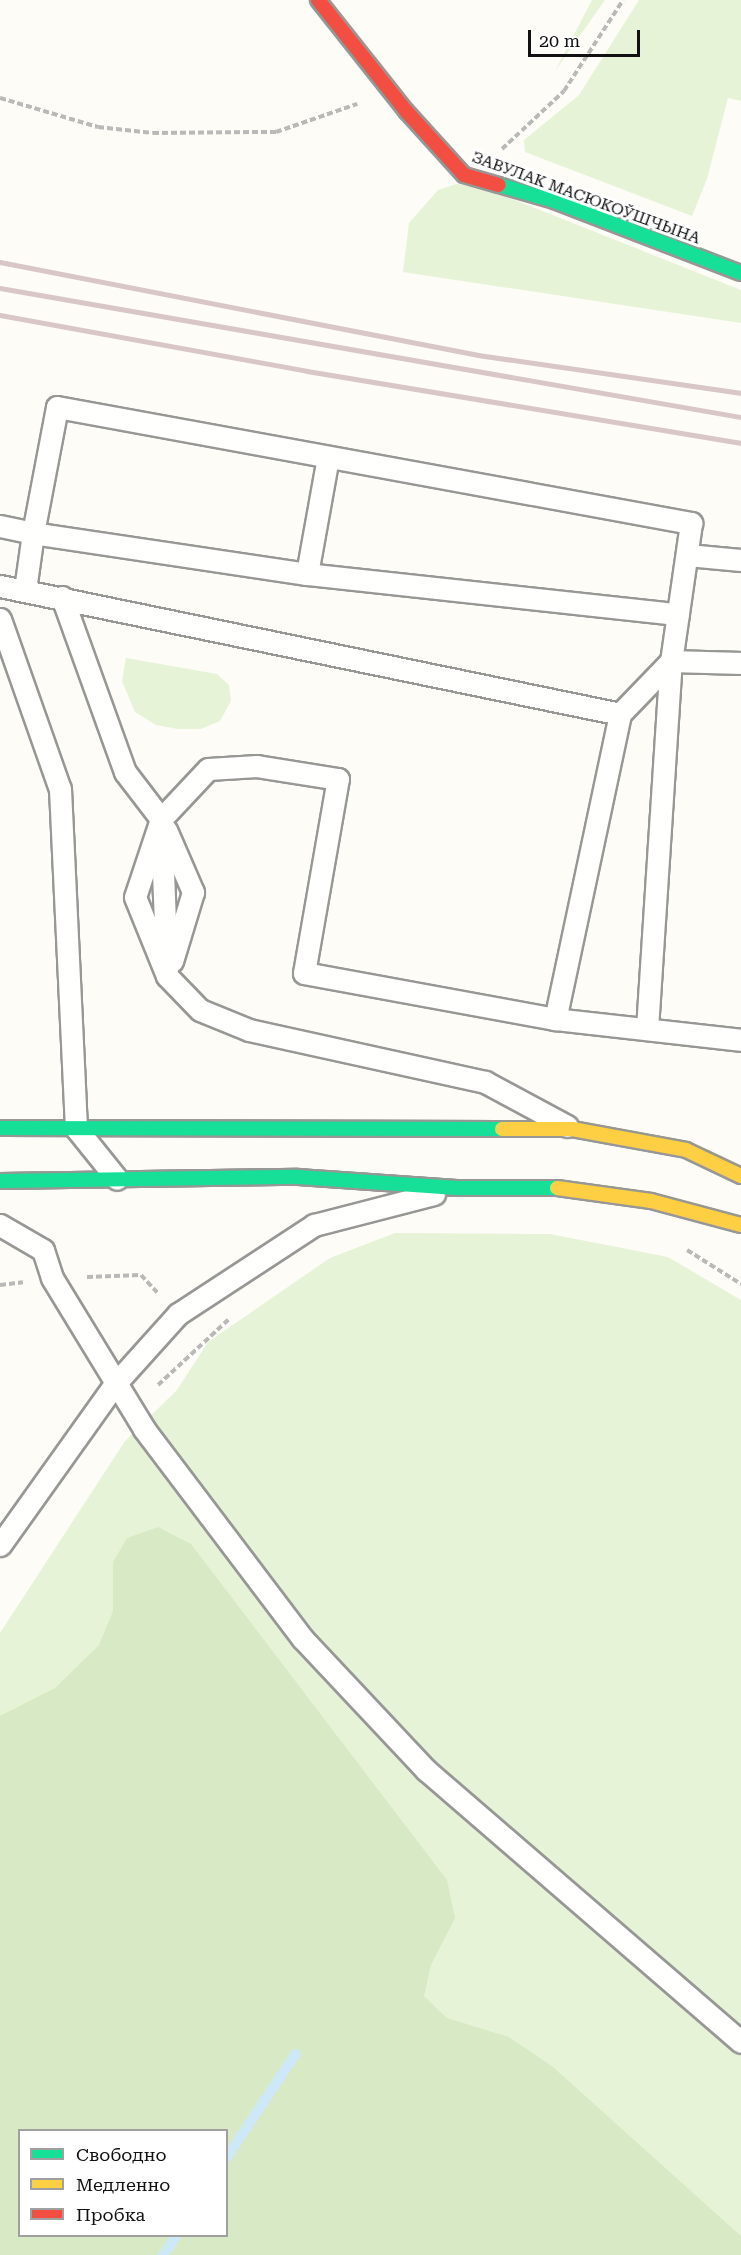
<!DOCTYPE html>
<meta charset="utf-8">
<style>
body{margin:0}
#map{position:relative;width:741px;height:2255px;overflow:hidden;background:#fdfcf7;font-family:"Roboto Serif",serif}
div>[style]{position:absolute}
.green>*{inset:0;background:#e7f3d7}
.forest>*{inset:0;background:#d8eac5}
.stream>*{height:10px;margin:-5px;padding:0 5px;transform-origin:5px;border-radius:5px;background:#cde8f7}
.path>*{height:4px;margin-top:-2px;transform-origin:0;background:repeating-linear-gradient(90deg,#b9b9b8 0 6px,transparent 0 9px)}
.roads{filter:drop-shadow(2px 0 #979795) drop-shadow(-2px 0 #979795) drop-shadow(0 2px #979795) drop-shadow(0 -2px #979795)}
.lane>*{height:21px;margin:-10.5px;padding:0 10.5px;transform-origin:10.5px;border-radius:10.5px;background:#fffffe}
.fast>*{height:14px;margin:-7px;padding:0 7px;transform-origin:7px;border-radius:7px;background:#16e098}
.slow>*{height:14px;margin:-7px;padding:0 7px;transform-origin:7px;border-radius:7px;background:#ffcf43}
.jam>*{height:14px;margin:-7px;padding:0 7px;transform-origin:7px;border-radius:7px;background:#f24e42}
.rail>*{height:4.5px;margin:-2.25px;padding:0 2.25px;transform-origin:2.25px;border-radius:2.25px;background:#d9c6c7}
span{translate:-50% -50%;white-space:nowrap;text-align:center;line-height:1.15;-webkit-text-stroke:6px #fff;paint-order:stroke}
.street-label{font-size:16px;color:#111}
.legend{position:absolute;left:18px;top:2129px;width:210px;height:108px;box-sizing:border-box;background:#fff;border:2px solid #a0a0a0;margin:0;padding:8px 10px;list-style:none;font-size:18px;color:#111}
.legend li{display:flex;align-items:center;gap:12px;height:30px}
.legend b{width:30px;border:2px solid #a0a0a0}
.scale{position:absolute;left:528px;top:30px;width:112px;height:27px;box-sizing:border-box;border:3px solid #111;border-top:0;padding-left:8px;font-size:18px;line-height:21px;white-space:nowrap;color:#111;-webkit-text-stroke:4px #fff;paint-order:stroke}
</style>
<div id="map">
<div class="green">
<i style="clip-path:polygon(592px 0,605px 0,555px 71px,581px 21px)"></i>
<i style="clip-path:polygon(639px 0,741px 0,741px 101px,728px 98px,707px 179px,692px 216px,525px 152px,524px 140px,579px 95px)"></i>
<i style="clip-path:polygon(456px 184px,480px 186px,741px 290px,741px 323px,403px 272px,409px 223px,438px 190px)"></i>
<i style="clip-path:polygon(126px 658px,217px 674px,229px 685px,231px 701px,220px 721px,201px 729px,178px 729px,156px 725px,135px 712px,122px 681px)"></i>
<i style="clip-path:polygon(evenodd,395px 1233px,550px 1234px,668px 1257px,741px 1300px,741px 2255px,0 2255px,0 1633px,125px 1441px,177px 1390px,208px 1342px,330px 1258px,395px 1233px,20px 2130px,226px 2130px,226px 2236px,20px 2236px,20px 2130px)"></i>
</div>
<div class="forest">
<i style="clip-path:polygon(evenodd,158px 1527px,191px 1544px,447px 1880px,455px 1918px,431px 1965px,424px 1996px,447px 2018px,509px 2037px,553px 2067px,741px 2236px,741px 2255px,0 2255px,0 1716px,55px 1688px,99px 1645px,113px 1611px,113px 1562px,127px 1538px,158px 1527px,20px 2130px,226px 2130px,226px 2236px,20px 2236px,20px 2130px)"></i>
</div>
<div class="stream">
<i style="left:226px;top:2158px;width:125px;rotate:-56.4deg"></i>
<i style="left:163px;top:2255px;width:23px;rotate:-56deg"></i>
</div>
<div class="path">
<i style="left:0;top:98px;width:102px;rotate:16.5deg"></i>
<i style="left:98px;top:127px;width:55px;rotate:6.2deg"></i>
<i style="left:153px;top:133px;width:123px;rotate:-0.5deg"></i>
<i style="left:276px;top:132px;width:86px;rotate:-19.1deg"></i>
<i style="left:502px;top:149px;width:85px;rotate:-43.1deg"></i>
<i style="left:564px;top:91px;width:108px;rotate:-57deg"></i>
<i style="left:687px;top:1250px;width:64px;rotate:32.2deg"></i>
<i style="left:87px;top:1277px;width:54px;rotate:-2.1deg"></i>
<i style="left:141px;top:1275px;width:26px;rotate:47deg"></i>
<i style="left:0;top:1285px;width:23px;rotate:-7deg"></i>
<i style="left:158px;top:1385px;width:97px;rotate:-42.9deg"></i>
</div>
<div class="roads">
<div class="lane">
<i style="left:328px;top:457px;width:119px;rotate:100.2deg"></i>
<i style="left:307px;top:574px;width:373px;rotate:6.2deg"></i>
<i style="left:0;top:526px;width:34px;rotate:12deg"></i>
<i style="left:33px;top:533px;width:58px;rotate:98deg"></i>
<i style="left:687px;top:555px;width:54px;rotate:5.3deg"></i>
<i style="left:307px;top:574px;width:277px;rotate:-171.5deg"></i>
<i style="left:33px;top:533px;width:128px;rotate:-79.2deg"></i>
<i style="left:57px;top:407px;width:645px;rotate:10.37deg"></i>
<i style="left:691px;top:523px;width:139px;rotate:98.2deg"></i>
<i style="left:671px;top:661px;width:74px;rotate:133.9deg"></i>
<i style="left:0;top:586px;width:633px;rotate:11.66deg"></i>
<i style="left:620px;top:714px;width:312px;rotate:102deg"></i>
<i style="left:555px;top:1019px;width:255px;rotate:-169.6deg"></i>
<i style="left:304px;top:973px;width:197px;rotate:-80.1deg"></i>
<i style="left:338px;top:779px;width:82px;rotate:-170.9deg"></i>
<i style="left:257px;top:766px;width:49px;rotate:176.5deg"></i>
<i style="left:208px;top:769px;width:69px;rotate:133.2deg"></i>
<i style="left:161px;top:819px;width:82px;rotate:108.4deg"></i>
<i style="left:135px;top:897px;width:85px;rotate:67.9deg"></i>
<i style="left:62px;top:597px;width:186px;rotate:70.2deg"></i>
<i style="left:125px;top:772px;width:59px;rotate:52.5deg"></i>
<i style="left:161px;top:819px;width:157px;rotate:87.8deg"></i>
<i style="left:167px;top:976px;width:47px;rotate:45.9deg"></i>
<i style="left:200px;top:1010px;width:53px;rotate:22.2deg"></i>
<i style="left:249px;top:1030px;width:242px;rotate:12.4deg"></i>
<i style="left:485px;top:1082px;width:93px;rotate:28.2deg"></i>
<i style="left:0;top:619px;width:180px;rotate:70.6deg"></i>
<i style="left:60px;top:789px;width:339px;rotate:87.3deg"></i>
<i style="left:76px;top:1128px;width:65px;rotate:51.2deg"></i>
<i style="left:166px;top:830px;width:68px;rotate:66.5deg"></i>
<i style="left:193px;top:892px;width:72px;rotate:106.9deg"></i>
<i style="left:555px;top:1019px;width:187px;rotate:6.4deg"></i>
<i style="left:647px;top:1029px;width:369px;rotate:-86.3deg"></i>
<i style="left:671px;top:661px;width:70px;rotate:1.6deg"></i>
<i style="left:0;top:1225px;width:50px;rotate:30.2deg"></i>
<i style="left:43px;top:1250px;width:29px;rotate:72deg"></i>
<i style="left:52px;top:1278px;width:177px;rotate:58.6deg"></i>
<i style="left:144px;top:1429px;width:263px;rotate:52.9deg"></i>
<i style="left:303px;top:1639px;width:180px;rotate:46.8deg"></i>
<i style="left:426px;top:1770px;width:416px;rotate:40.8deg"></i>
<i style="left:0;top:1545px;width:198px;rotate:-54.5deg"></i>
<i style="left:115px;top:1384px;width:94px;rotate:-48deg"></i>
<i style="left:178px;top:1314px;width:163px;rotate:-33.2deg"></i>
<i style="left:314px;top:1225px;width:124px;rotate:-14.5deg"></i>
</div>
<div class="fast">
<i style="left:499px;top:185px;width:57px;rotate:16.2deg"></i>
<i style="left:554px;top:201px;width:200px;rotate:21.1deg"></i>
<i style="left:0;top:1128px;width:502px;rotate:0.11deg"></i>
<i style="left:0;top:1181px;width:298px;rotate:-0.8deg"></i>
<i style="left:298px;top:1177px;width:159px;rotate:4deg"></i>
<i style="left:457px;top:1188px;width:100px"></i>
</div>
<div class="slow">
<i style="left:502px;top:1129px;width:70px"></i>
<i style="left:572px;top:1129px;width:116px;rotate:10.4deg"></i>
<i style="left:686px;top:1150px;width:61px;rotate:25.3deg"></i>
<i style="left:557px;top:1188px;width:95px;rotate:7.9deg"></i>
<i style="left:651px;top:1201px;width:93px;rotate:14.9deg"></i>
</div>
<div class="jam">
<i style="left:318px;top:0;width:142px;rotate:51.6deg"></i>
<i style="left:406px;top:111px;width:86px;rotate:47.8deg"></i>
<i style="left:464px;top:175px;width:36px;rotate:16deg"></i>
</div>
</div>
<div class="rail">
<i style="left:0;top:262px;width:487px;rotate:11deg"></i>
<i style="left:478px;top:355px;width:266px;rotate:8.2deg"></i>
<i style="left:0;top:288px;width:752px;rotate:9.88deg"></i>
<i style="left:0;top:315px;width:312px;rotate:10.3deg"></i>
<i style="left:307px;top:371px;width:440px;rotate:9.4deg"></i>
</div>
<div class="street-label">
<span style="left:586px;top:198px;rotate:20deg">ЗАВУЛАК МАСЮКОЎШЧЫНА</span>
</div>
<ul class="legend">
<li><b style="height:8px;background:#16e098"></b>Свободно</li>
<li><b style="height:8px;background:#ffcf43"></b>Медленно</li>
<li><b style="height:8px;background:#f24e42"></b>Пробка</li>
</ul>
<div class="scale">20 m</div>
</div>
